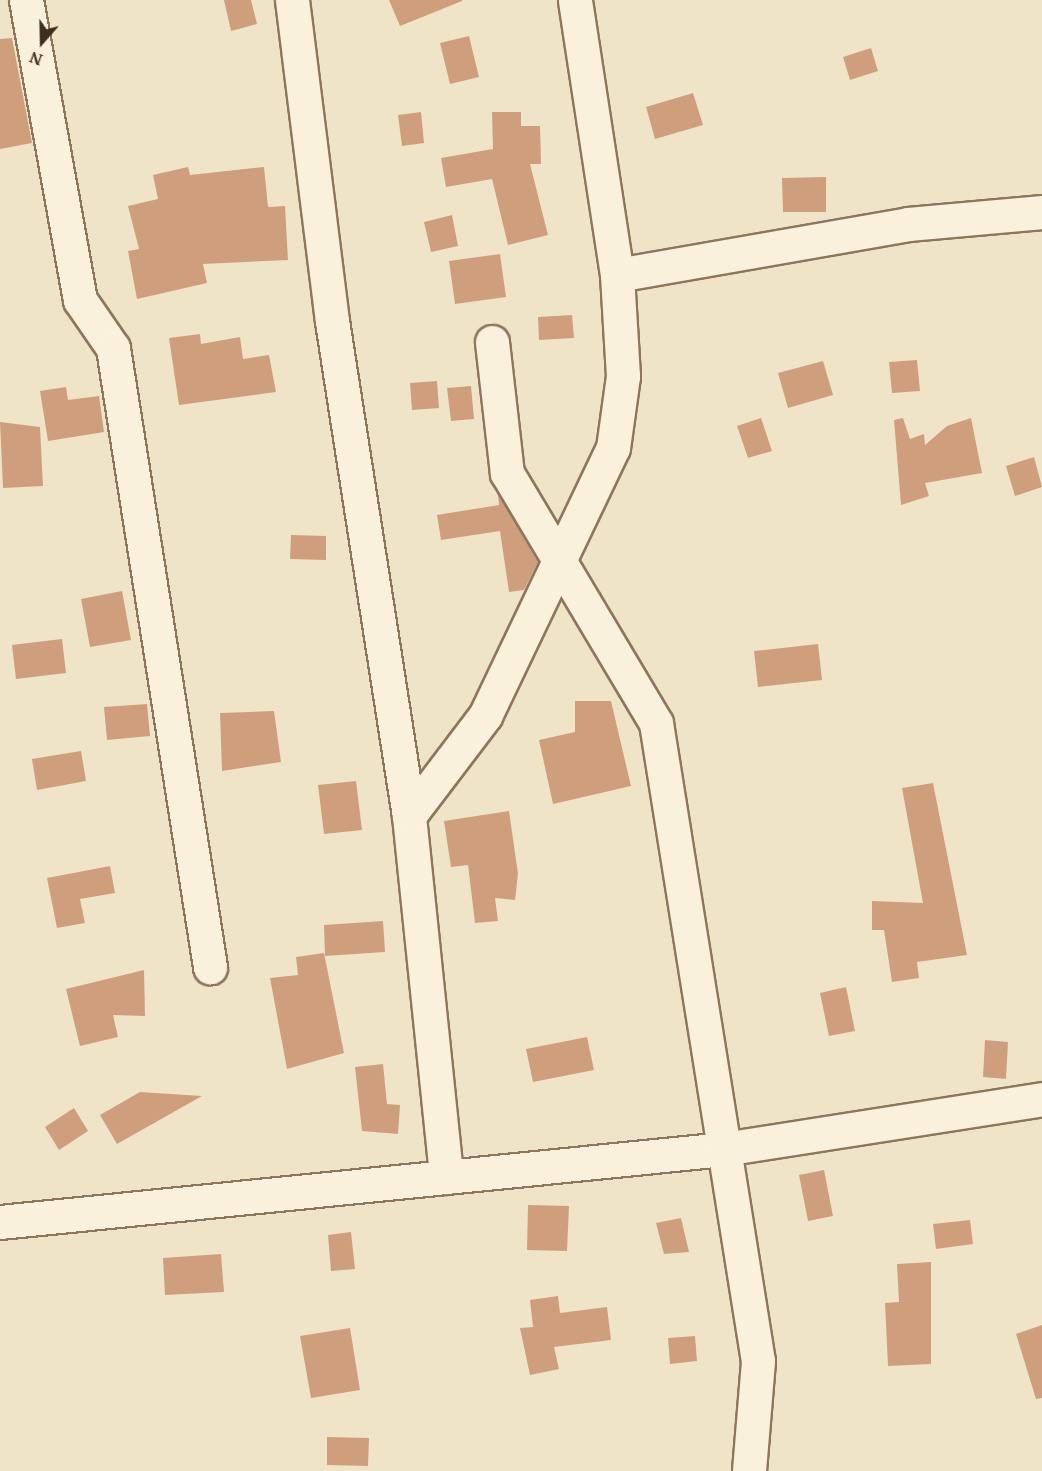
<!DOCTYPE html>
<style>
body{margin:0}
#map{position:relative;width:1042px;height:1471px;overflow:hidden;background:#f0e4c8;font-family:"PT Serif",serif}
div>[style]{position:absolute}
.building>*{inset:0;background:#cf9f7d}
.roads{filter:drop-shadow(2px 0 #8d765c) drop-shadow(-2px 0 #8d765c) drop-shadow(0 2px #8d765c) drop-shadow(0 -2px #8d765c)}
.street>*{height:33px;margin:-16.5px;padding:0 16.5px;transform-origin:16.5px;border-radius:16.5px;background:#faf1dc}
span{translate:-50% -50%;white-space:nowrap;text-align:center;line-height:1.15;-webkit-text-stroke:6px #f7eed8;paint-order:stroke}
.north{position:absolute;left:12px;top:12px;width:60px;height:60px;-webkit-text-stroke:4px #f7eed8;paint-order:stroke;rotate:200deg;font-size:16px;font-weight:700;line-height:24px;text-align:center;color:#3d2e20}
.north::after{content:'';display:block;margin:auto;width:21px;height:27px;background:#3d2e20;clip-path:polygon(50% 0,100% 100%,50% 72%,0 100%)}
</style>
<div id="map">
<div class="building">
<i style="clip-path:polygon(224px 0,251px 0,257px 24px,231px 31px)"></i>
<i style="clip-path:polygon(389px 0,462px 0,462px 1px,400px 26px)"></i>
<i style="clip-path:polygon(469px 36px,479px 77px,450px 84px,440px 43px)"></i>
<i style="clip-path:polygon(12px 38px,32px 143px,0 149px,0 39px)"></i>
<i style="clip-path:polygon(871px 48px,878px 71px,850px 80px,843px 57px)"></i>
<i style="clip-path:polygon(693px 93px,703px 125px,655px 139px,646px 107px)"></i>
<i style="clip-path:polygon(421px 112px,424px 143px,402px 146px,398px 115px)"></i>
<i style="clip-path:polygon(492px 112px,521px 112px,521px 126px,540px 126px,541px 164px,530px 164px,548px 235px,508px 245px,492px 179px,446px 187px,441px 158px,493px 149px)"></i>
<i style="clip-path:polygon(188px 167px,190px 175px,264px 167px,268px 207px,285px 206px,288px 260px,203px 264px,207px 283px,137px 299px,128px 251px,139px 249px,128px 206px,158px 199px,153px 175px)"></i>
<i style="clip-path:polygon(826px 177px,826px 212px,783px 212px,782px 178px)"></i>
<i style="clip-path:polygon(452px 215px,458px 246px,431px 252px,424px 222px)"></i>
<i style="clip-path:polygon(500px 254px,506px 297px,455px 304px,449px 261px)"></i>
<i style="clip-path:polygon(572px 315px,574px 338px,539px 340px,538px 317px)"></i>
<i style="clip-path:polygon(200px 334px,201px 344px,240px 337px,243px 359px,269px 355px,276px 392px,179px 405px,169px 338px)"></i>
<i style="clip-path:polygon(917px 360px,920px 391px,892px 393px,889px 362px)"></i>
<i style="clip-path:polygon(823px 361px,833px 395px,788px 408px,778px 373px)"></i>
<i style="clip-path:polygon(437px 381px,439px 408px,412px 410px,410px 383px)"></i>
<i style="clip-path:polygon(471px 386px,474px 419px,451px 421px,447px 388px)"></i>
<i style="clip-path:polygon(66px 387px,68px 400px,99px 396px,104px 432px,48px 441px,40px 391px)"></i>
<i style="clip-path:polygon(761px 418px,772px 451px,748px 458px,737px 426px)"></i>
<i style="clip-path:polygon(903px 418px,910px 439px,924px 434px,925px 445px,947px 426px,971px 418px,982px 473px,925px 483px,929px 496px,901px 505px,894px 420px)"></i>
<i style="clip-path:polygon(0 422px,40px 427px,43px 486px,3px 488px)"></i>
<i style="clip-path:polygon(1034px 457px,1042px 487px,1015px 496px,1006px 466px)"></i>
<i style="clip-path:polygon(498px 494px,538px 562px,524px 590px,509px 592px,500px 531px,441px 540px,437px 515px,499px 505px)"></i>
<i style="clip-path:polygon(291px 535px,326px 536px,326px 560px,290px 559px)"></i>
<i style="clip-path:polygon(122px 591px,131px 640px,90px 647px,81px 599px)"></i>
<i style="clip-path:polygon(62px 639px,66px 673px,16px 679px,12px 645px)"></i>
<i style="clip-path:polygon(818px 644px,822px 680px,758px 687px,754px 651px)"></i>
<i style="clip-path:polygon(575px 701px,611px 701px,631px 786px,553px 804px,539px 740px,575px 732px)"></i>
<i style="clip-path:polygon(147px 704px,150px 736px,107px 740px,104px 707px)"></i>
<i style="clip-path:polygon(274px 711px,281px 762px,222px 771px,220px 713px)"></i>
<i style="clip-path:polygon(81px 751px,86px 781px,37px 790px,32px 759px)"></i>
<i style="clip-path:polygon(356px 781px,362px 830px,324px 834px,318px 785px)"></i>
<i style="clip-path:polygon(933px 783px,967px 955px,917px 962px,919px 978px,892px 982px,884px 930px,872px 930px,872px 901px,923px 903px,902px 788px)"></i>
<i style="clip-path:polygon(509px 811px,518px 874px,515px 900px,495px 898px,498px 921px,475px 923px,468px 865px,451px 867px,444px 821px)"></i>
<i style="clip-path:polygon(110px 866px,115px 893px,80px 899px,85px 923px,57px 928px,47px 878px)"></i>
<i style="clip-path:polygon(383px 921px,385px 952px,325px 956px,324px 925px)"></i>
<i style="clip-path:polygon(324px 953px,344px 1053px,287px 1069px,270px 978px,298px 975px,296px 957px)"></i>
<i style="clip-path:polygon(144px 970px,145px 1016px,113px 1015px,118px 1037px,80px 1046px,66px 989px)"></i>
<i style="clip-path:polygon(846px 987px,855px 1031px,829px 1036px,820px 993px)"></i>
<i style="clip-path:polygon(587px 1037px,594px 1070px,533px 1082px,526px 1049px)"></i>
<i style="clip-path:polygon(985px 1040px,1008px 1042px,1006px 1079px,983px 1077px)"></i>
<i style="clip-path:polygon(383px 1064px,387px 1104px,400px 1105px,398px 1134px,362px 1131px,355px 1067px)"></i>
<i style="clip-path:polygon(140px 1092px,202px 1096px,117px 1144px,100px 1115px)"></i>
<i style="clip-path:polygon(74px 1108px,88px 1131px,59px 1150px,45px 1127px)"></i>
<i style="clip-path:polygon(824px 1170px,833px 1216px,808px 1221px,799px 1175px)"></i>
<i style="clip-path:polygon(528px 1205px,569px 1206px,567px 1251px,527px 1250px)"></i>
<i style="clip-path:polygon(681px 1218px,689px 1252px,664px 1254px,656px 1223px)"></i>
<i style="clip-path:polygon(970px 1220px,973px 1244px,936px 1249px,933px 1224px)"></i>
<i style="clip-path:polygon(351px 1232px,355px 1269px,331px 1271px,328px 1235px)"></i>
<i style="clip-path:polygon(221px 1254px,224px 1292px,165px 1295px,163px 1258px)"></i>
<i style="clip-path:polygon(931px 1262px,931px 1364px,888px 1366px,885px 1303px,899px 1302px,897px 1264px)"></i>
<i style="clip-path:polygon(558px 1296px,560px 1313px,607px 1307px,611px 1340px,554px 1347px,559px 1369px,530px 1375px,520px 1328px,533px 1327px,530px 1300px)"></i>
<i style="clip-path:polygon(1042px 1325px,1042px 1398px,1036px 1399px,1016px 1334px)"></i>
<i style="clip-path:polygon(350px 1328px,360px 1390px,311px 1398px,300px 1336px)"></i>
<i style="clip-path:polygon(695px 1336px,697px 1361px,670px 1364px,668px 1338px)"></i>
<i style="clip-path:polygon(327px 1437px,369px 1438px,368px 1466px,327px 1465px)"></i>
</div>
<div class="roads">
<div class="street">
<i style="left:26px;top:0;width:305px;rotate:79.8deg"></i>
<i style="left:80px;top:300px;width:58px;rotate:55.5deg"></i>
<i style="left:113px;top:348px;width:627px;rotate:81.09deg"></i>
<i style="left:292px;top:0;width:323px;rotate:82.9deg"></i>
<i style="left:332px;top:321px;width:501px;rotate:81.16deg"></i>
<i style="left:409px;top:816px;width:363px;rotate:84.1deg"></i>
<i style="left:617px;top:275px;width:295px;rotate:-9.9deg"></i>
<i style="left:908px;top:224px;width:135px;rotate:-5.1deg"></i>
<i style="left:492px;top:342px;width:132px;rotate:83.5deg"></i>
<i style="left:507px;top:473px;width:291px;rotate:59.2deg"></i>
<i style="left:656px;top:723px;width:646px;rotate:80.92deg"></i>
<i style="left:758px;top:1361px;width:110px;rotate:94.7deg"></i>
<i style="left:409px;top:816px;width:126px;rotate:-52.8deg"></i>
<i style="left:485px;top:716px;width:297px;rotate:-64.5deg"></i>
<i style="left:613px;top:448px;width:73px;rotate:-82.1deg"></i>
<i style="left:623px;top:376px;width:101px;rotate:-93.4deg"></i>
<i style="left:617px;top:275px;width:278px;rotate:-98.7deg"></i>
<i style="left:0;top:1222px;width:728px;rotate:-5.76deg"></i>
<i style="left:724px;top:1149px;width:322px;rotate:-8.9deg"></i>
</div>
</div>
<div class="north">N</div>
</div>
